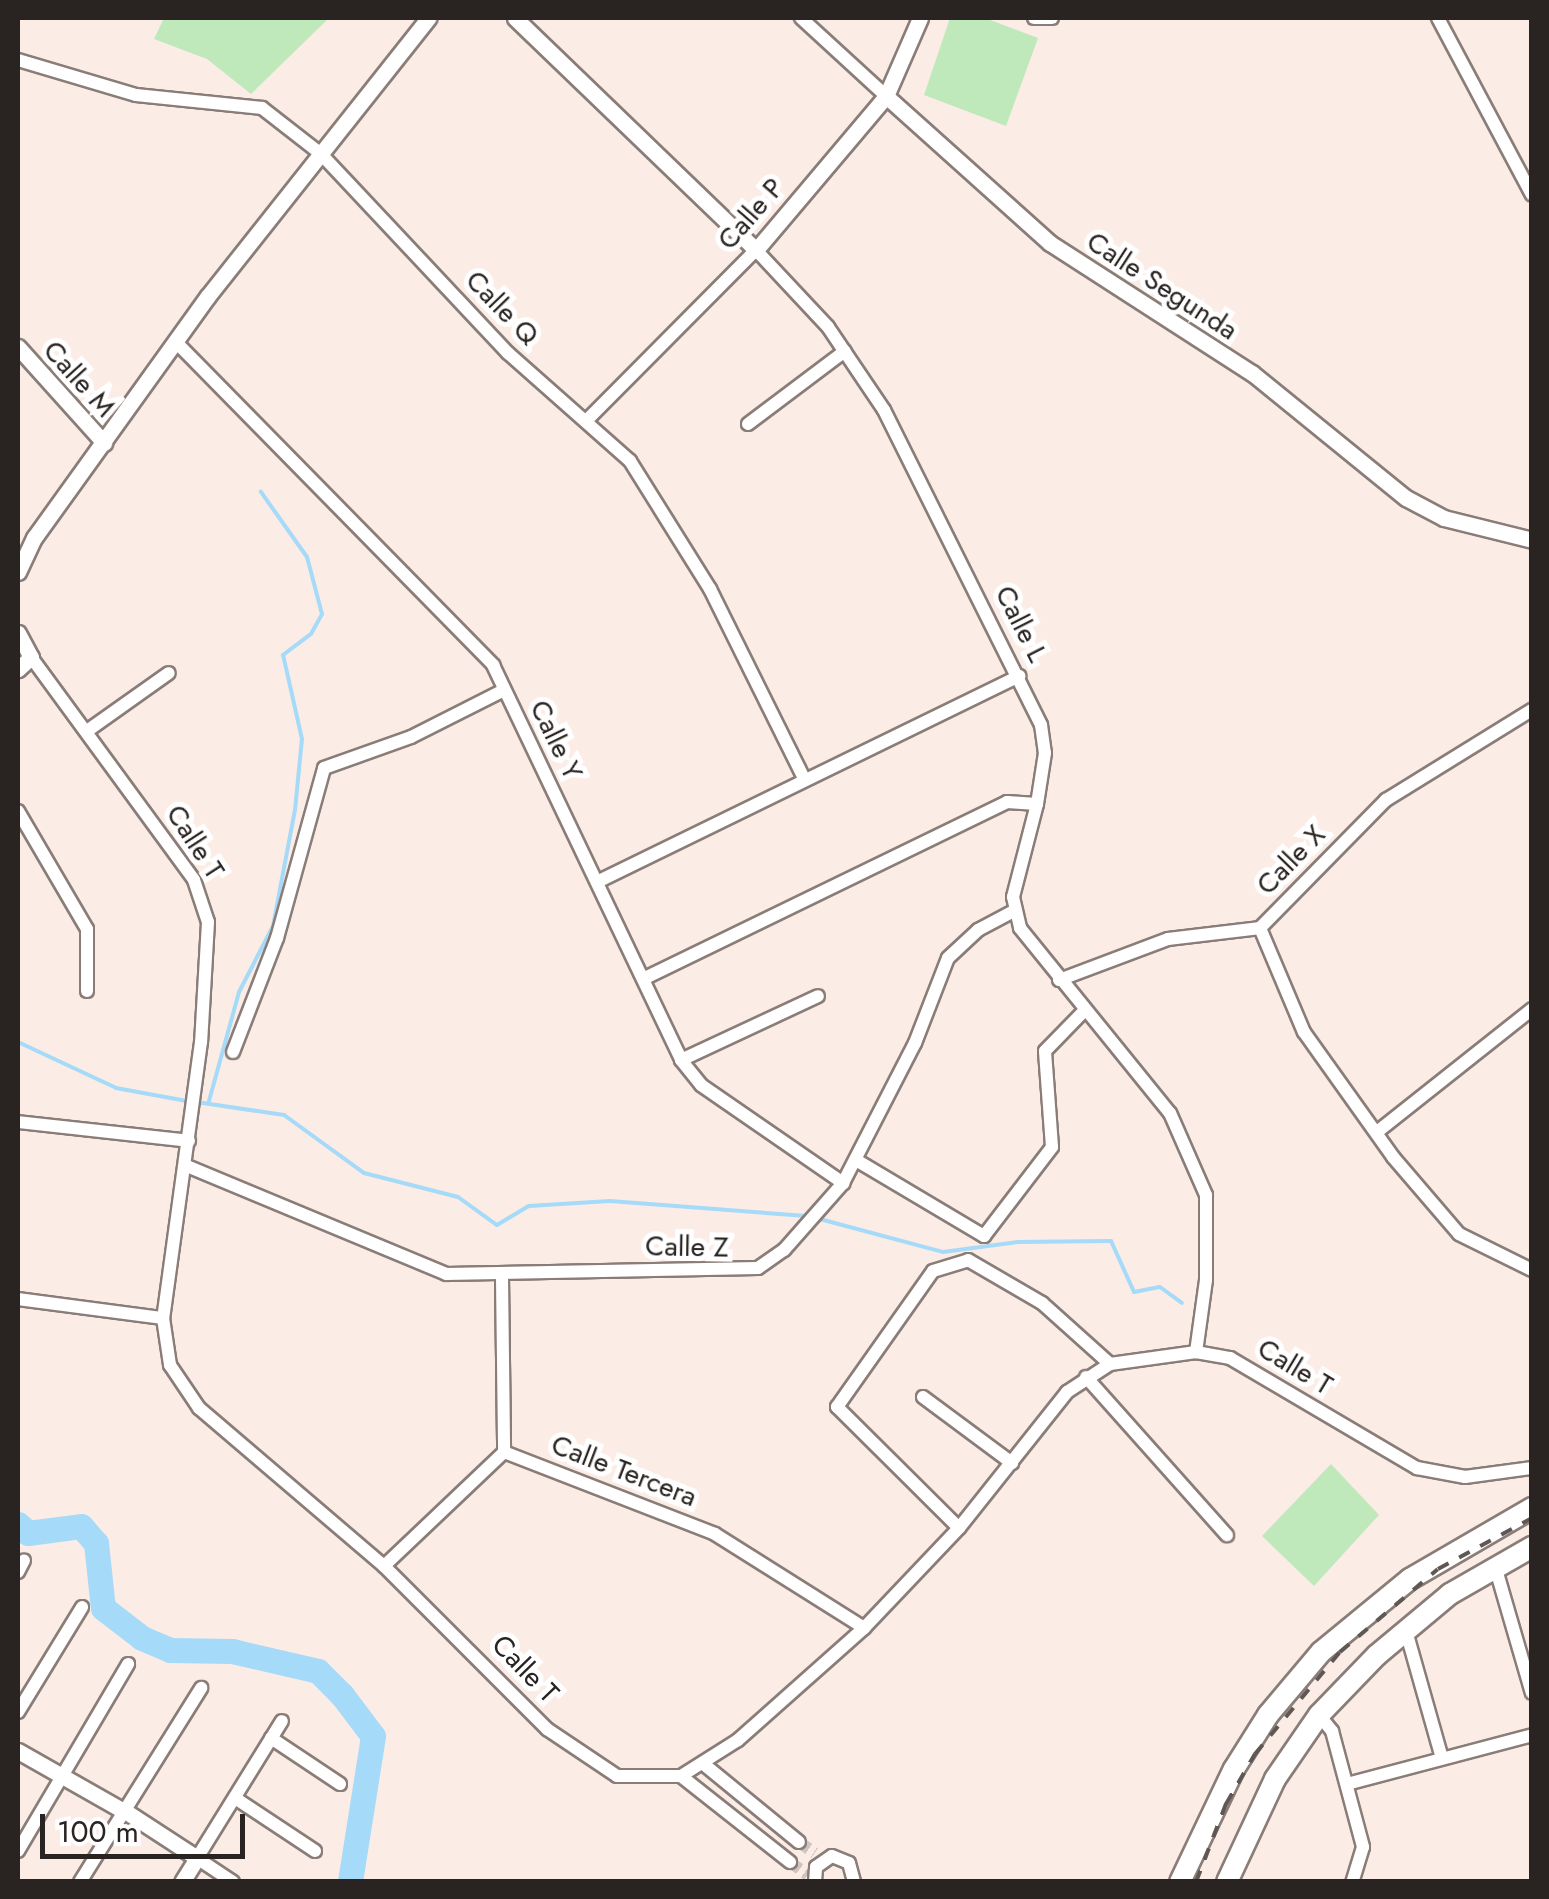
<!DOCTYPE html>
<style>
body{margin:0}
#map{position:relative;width:1549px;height:1899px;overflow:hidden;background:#fbece6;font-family:Jost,sans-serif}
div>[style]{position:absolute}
.green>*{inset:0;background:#bfe9ba}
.stream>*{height:4px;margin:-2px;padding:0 2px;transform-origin:2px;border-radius:2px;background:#a6daf9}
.river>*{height:25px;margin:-12.5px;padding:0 12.5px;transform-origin:12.5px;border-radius:12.5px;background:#a6daf9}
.minor-tunnel>*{height:12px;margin-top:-6px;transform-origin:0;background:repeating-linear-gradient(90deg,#d1c4bf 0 12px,transparent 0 18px)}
.roads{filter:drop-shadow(2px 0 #8a7d78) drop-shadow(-2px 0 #8a7d78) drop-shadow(0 2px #8a7d78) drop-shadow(0 -2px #8a7d78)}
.minor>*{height:12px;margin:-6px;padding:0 6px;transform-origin:6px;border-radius:6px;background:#fff}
.tertiary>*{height:15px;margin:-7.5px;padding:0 7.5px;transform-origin:7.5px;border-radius:7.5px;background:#fff}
.primary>*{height:20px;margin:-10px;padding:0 10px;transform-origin:10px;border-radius:10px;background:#fff}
.rail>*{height:4px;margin-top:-2px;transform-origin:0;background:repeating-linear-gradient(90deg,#5f5754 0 12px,transparent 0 24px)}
span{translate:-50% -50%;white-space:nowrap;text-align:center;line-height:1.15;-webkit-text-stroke:10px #fff;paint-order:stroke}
.street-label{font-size:28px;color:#292321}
.frame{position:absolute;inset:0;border:20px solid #292321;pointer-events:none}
.scale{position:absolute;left:40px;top:1814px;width:205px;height:45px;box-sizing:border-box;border:5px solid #292321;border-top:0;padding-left:12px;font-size:30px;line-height:35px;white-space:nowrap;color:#292321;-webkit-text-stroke:8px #fff;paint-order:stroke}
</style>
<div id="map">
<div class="green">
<i style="clip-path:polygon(164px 18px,329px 18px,251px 94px,207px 59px,154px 39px)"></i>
<i style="clip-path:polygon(950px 18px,985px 18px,1038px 38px,1006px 126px,924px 95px)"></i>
<i style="clip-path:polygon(1331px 1464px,1379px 1515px,1314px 1586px,1262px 1536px)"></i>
</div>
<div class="stream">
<i style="left:18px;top:1042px;width:108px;rotate:25.1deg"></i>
<i style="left:116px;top:1088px;width:72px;rotate:10.4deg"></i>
<i style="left:209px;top:1101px;width:113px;rotate:-74.6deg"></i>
<i style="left:239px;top:992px;width:74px;rotate:-62.7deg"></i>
<i style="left:273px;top:926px;width:118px;rotate:-79.3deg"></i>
<i style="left:295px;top:810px;width:71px;rotate:-84.4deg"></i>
<i style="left:302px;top:739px;width:86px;rotate:-102.7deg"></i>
<i style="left:283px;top:655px;width:35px;rotate:-37deg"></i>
<i style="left:311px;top:634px;width:23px;rotate:-61deg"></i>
<i style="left:322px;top:614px;width:59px;rotate:-104.7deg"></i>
<i style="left:307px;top:557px;width:80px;rotate:-125.3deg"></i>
<i style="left:196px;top:1102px;width:89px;rotate:8.4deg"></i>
<i style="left:284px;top:1115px;width:99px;rotate:35.9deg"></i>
<i style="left:364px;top:1173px;width:97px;rotate:14.3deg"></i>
<i style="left:458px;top:1197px;width:48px;rotate:35.7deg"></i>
<i style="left:497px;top:1225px;width:37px;rotate:-31deg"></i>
<i style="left:529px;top:1206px;width:81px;rotate:-3.5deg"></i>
<i style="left:610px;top:1201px;width:197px;rotate:4.4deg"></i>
<i style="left:816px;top:1218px;width:131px;rotate:15deg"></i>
<i style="left:943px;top:1252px;width:76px;rotate:-7.6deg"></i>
<i style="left:1018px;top:1242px;width:93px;rotate:-0.6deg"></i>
<i style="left:1111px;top:1241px;width:56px;rotate:65.7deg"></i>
<i style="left:1134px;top:1292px;width:26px;rotate:-11deg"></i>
<i style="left:1160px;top:1287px;width:27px;rotate:36deg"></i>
</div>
<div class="river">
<i style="left:18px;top:1524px;width:13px;rotate:42deg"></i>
<i style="left:28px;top:1533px;width:53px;rotate:-7.5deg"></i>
<i style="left:81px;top:1526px;width:23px;rotate:49deg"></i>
<i style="left:96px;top:1543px;width:65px;rotate:83.9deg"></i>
<i style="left:103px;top:1608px;width:49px;rotate:37.6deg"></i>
<i style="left:142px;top:1638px;width:30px;rotate:23deg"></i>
<i style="left:170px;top:1650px;width:62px;rotate:0.9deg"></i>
<i style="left:232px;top:1651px;width:88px;rotate:13.1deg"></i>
<i style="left:318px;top:1671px;width:34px;rotate:45deg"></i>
<i style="left:342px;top:1695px;width:51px;rotate:52.9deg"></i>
<i style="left:373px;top:1736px;width:148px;rotate:99deg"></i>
</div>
<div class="minor-tunnel">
<i style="left:799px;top:1842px;width:19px;rotate:35deg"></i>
<i style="left:790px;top:1862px;width:22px;rotate:36deg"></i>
</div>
<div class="roads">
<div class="minor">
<i style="left:801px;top:18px;width:115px;rotate:42.5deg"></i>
<i style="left:1034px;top:18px;width:18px"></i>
<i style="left:1438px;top:18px;width:200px;rotate:62deg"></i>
<i style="left:18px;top:60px;width:123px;rotate:16.5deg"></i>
<i style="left:136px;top:95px;width:127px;rotate:5.9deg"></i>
<i style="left:262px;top:108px;width:75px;rotate:37.9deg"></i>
<i style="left:321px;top:154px;width:273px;rotate:46.8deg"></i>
<i style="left:508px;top:353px;width:163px;rotate:41.5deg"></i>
<i style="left:630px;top:461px;width:151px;rotate:58deg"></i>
<i style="left:710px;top:589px;width:211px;rotate:63.6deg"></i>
<i style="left:176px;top:342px;width:453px;rotate:45.5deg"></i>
<i style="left:493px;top:665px;width:437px;rotate:64.5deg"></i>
<i style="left:681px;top:1060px;width:32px;rotate:51deg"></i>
<i style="left:701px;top:1085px;width:173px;rotate:34.6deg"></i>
<i style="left:587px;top:420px;width:240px;rotate:-45.2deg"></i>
<i style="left:756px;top:250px;width:105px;rotate:46.9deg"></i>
<i style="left:828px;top:327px;width:100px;rotate:56deg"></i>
<i style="left:884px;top:410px;width:352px;rotate:63.5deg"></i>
<i style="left:1041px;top:725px;width:28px;rotate:82deg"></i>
<i style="left:1045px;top:753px;width:52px;rotate:98.9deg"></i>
<i style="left:1037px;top:804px;width:96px;rotate:104.5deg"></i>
<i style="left:1013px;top:897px;width:32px;rotate:77deg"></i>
<i style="left:1020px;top:928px;width:238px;rotate:51deg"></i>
<i style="left:1170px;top:1113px;width:90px;rotate:66.3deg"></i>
<i style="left:1206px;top:1195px;width:85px;rotate:90deg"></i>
<i style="left:1206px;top:1280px;width:73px;rotate:97.9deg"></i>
<i style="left:748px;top:424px;width:121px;rotate:-37deg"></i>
<i style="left:31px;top:657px;width:276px;rotate:53.8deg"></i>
<i style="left:194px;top:880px;width:44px;rotate:71.6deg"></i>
<i style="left:208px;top:922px;width:120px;rotate:93.3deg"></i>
<i style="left:201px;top:1042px;width:279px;rotate:97.8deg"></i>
<i style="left:163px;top:1318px;width:48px;rotate:81.5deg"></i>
<i style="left:170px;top:1365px;width:52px;rotate:56deg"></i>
<i style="left:199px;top:1408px;width:243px;rotate:40.5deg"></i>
<i style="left:384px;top:1566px;width:231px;rotate:45deg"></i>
<i style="left:547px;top:1729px;width:84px;rotate:33.9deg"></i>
<i style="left:617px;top:1776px;width:64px"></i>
<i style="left:681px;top:1776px;width:67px;rotate:-32.3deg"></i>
<i style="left:738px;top:1740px;width:169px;rotate:-41.6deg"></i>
<i style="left:864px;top:1628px;width:138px;rotate:-46.5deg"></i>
<i style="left:959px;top:1528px;width:174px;rotate:-51.5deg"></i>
<i style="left:1067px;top:1392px;width:51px;rotate:-33.1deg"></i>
<i style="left:1110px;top:1364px;width:87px;rotate:-7.9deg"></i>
<i style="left:1196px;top:1352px;width:35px;rotate:10deg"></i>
<i style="left:1230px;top:1358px;width:217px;rotate:30.5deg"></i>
<i style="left:1417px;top:1468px;width:49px;rotate:10.6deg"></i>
<i style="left:1465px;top:1477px;width:68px;rotate:-7.7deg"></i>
<i style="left:87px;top:731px;width:100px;rotate:-35.3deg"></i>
<i style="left:18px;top:811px;width:137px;rotate:59.7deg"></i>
<i style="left:87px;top:929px;width:62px;rotate:90deg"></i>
<i style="left:597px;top:882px;width:470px;rotate:-26deg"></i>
<i style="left:1260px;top:928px;width:113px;rotate:67.1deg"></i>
<i style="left:1304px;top:1032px;width:153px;rotate:54.5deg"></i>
<i style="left:1393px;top:1157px;width:101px;rotate:49.4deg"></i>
<i style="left:1459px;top:1234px;width:81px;rotate:26.3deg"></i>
<i style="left:645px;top:978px;width:403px;rotate:-25.9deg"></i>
<i style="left:1007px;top:802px;width:30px;rotate:4deg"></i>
<i style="left:1059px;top:980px;width:116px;rotate:-20.6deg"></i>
<i style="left:1168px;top:939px;width:93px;rotate:-6.8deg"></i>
<i style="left:1260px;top:928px;width:180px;rotate:-45.5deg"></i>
<i style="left:1386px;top:800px;width:172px;rotate:-31.7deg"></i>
<i style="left:233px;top:1052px;width:122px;rotate:-68.9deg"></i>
<i style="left:277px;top:938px;width:176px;rotate:-74.5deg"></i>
<i style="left:324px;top:768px;width:92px;rotate:-19.6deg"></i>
<i style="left:411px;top:737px;width:104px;rotate:-26.8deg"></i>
<i style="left:681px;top:1060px;width:151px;rotate:-25deg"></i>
<i style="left:18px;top:1122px;width:172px;rotate:6.3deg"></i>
<i style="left:1377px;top:1132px;width:198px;rotate:-38.4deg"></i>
<i style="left:856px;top:1160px;width:149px;rotate:30.7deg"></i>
<i style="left:984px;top:1236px;width:112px;rotate:-52.6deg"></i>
<i style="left:1052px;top:1147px;width:96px;rotate:-94.2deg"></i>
<i style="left:1045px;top:1051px;width:56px;rotate:-45.7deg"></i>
<i style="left:187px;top:1166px;width:281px;rotate:22.6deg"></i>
<i style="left:446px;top:1274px;width:312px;rotate:-1.1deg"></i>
<i style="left:758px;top:1268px;width:32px;rotate:-35deg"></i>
<i style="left:784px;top:1250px;width:89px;rotate:-48.6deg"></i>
<i style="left:843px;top:1183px;width:157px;rotate:-62.8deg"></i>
<i style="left:915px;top:1043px;width:91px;rotate:-68.8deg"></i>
<i style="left:948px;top:958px;width:41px;rotate:-43deg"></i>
<i style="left:978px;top:930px;width:40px;rotate:-28deg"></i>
<i style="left:502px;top:1278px;width:174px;rotate:89.3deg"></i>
<i style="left:18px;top:1299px;width:146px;rotate:7.5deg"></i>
<i style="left:1086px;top:1377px;width:212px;rotate:48.3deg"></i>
<i style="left:923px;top:1397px;width:111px;rotate:36.6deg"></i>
<i style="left:504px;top:1452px;width:226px;rotate:21.2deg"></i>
<i style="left:715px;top:1534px;width:176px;rotate:32.2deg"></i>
<i style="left:959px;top:1528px;width:172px;rotate:-135.2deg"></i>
<i style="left:837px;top:1407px;width:166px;rotate:-54.8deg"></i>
<i style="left:933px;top:1271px;width:37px;rotate:-17deg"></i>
<i style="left:968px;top:1260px;width:86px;rotate:30.2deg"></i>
<i style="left:1042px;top:1303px;width:91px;rotate:41.9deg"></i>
<i style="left:384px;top:1566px;width:166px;rotate:-43.5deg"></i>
<i style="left:1495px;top:1566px;width:132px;rotate:73.8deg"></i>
<i style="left:18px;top:1572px;width:13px;rotate:-63deg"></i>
<i style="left:1406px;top:1631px;width:132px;rotate:74.2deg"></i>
<i style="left:18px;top:1712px;width:123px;rotate:-58.6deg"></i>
<i style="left:1319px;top:1715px;width:21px;rotate:51deg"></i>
<i style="left:1332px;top:1731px;width:120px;rotate:75deg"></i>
<i style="left:1363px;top:1847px;width:37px;rotate:107deg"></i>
<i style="left:271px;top:1738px;width:83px;rotate:33.7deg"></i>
<i style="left:706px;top:1766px;width:120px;rotate:39.3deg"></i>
<i style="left:681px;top:1776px;width:139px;rotate:38.3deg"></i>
<i style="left:1347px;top:1784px;width:191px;rotate:-14.8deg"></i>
<i style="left:235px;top:1798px;width:96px;rotate:33.5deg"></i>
<i style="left:18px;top:1851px;width:217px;rotate:-59.5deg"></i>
<i style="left:80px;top:1882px;width:229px;rotate:-58deg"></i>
<i style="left:233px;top:1882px;width:43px;rotate:-146.3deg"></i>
<i style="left:197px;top:1858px;width:161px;rotate:-58.2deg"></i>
<i style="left:815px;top:1882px;width:15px;rotate:-86deg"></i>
<i style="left:816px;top:1867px;width:19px;rotate:-35deg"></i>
<i style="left:832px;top:1856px;width:18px;rotate:22deg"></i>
<i style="left:849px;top:1863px;width:20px;rotate:75deg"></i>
</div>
<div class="tertiary">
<i style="left:515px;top:18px;width:335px;rotate:43.9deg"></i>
<i style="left:756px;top:250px;width:202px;rotate:-49.8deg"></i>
<i style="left:886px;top:96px;width:85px;rotate:-66.4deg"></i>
<i style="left:886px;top:96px;width:220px;rotate:41.9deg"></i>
<i style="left:1050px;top:243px;width:240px;rotate:32.8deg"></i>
<i style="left:1252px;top:373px;width:198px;rotate:39.1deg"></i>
<i style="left:1406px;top:498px;width:43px;rotate:27.8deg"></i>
<i style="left:1444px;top:518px;width:91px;rotate:14deg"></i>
<i style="left:18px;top:347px;width:129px;rotate:48.1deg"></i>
<i style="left:18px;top:572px;width:38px;rotate:-65deg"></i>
<i style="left:34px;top:538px;width:298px;rotate:-54.3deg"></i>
<i style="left:208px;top:296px;width:355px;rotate:-51.6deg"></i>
<i style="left:18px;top:633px;width:27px;rotate:62deg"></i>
<i style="left:31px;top:657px;width:18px;rotate:137deg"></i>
<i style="left:18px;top:1751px;width:120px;rotate:29.6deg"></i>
<i style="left:128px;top:1813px;width:82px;rotate:33.1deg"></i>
<i style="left:197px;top:1858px;width:28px;rotate:122deg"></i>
</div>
<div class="primary">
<i style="left:1180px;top:1882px;width:125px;rotate:-64.5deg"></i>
<i style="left:1234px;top:1769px;width:64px;rotate:-57.8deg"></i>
<i style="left:1268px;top:1715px;width:82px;rotate:-49.9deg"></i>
<i style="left:1321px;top:1652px;width:115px;rotate:-39.4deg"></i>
<i style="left:1410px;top:1579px;width:141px;rotate:-30.2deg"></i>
<i style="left:1227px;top:1882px;width:114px;rotate:-65deg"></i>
<i style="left:1275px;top:1779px;width:78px;rotate:-55.5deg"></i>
<i style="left:1319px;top:1715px;width:83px;rotate:-46deg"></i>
<i style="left:1377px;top:1655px;width:95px;rotate:-39.9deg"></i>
<i style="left:1450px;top:1594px;width:95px;rotate:-29.8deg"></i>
</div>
</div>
<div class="rail">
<i style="left:1196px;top:1882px;width:84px;rotate:-69deg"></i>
<i style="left:1226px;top:1804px;width:58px;rotate:-59.9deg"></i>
<i style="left:1255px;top:1754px;width:133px;rotate:-50.2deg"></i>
<i style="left:1340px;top:1652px;width:128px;rotate:-40.3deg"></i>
<i style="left:1438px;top:1569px;width:107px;rotate:-28.5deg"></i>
</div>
<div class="street-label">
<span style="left:751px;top:214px;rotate:-49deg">Calle P</span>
<span style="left:1162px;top:286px;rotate:33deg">Calle Segunda</span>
<span style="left:502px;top:308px;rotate:46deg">Calle Q</span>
<span style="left:79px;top:379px;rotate:48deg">Calle M</span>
<span style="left:1021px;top:624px;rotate:63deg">Calle L</span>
<span style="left:556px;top:740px;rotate:64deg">Calle Y</span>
<span style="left:195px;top:842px;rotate:57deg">Calle T</span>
<span style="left:1291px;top:860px;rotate:-46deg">Calle X</span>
<span style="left:687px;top:1247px;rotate:1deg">Calle Z</span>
<span style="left:1295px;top:1367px;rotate:31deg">Calle T</span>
<span style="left:624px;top:1471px;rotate:21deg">Calle Tercera</span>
<span style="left:525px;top:1669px;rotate:46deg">Calle T</span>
</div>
<div class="frame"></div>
<div class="scale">100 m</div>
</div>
